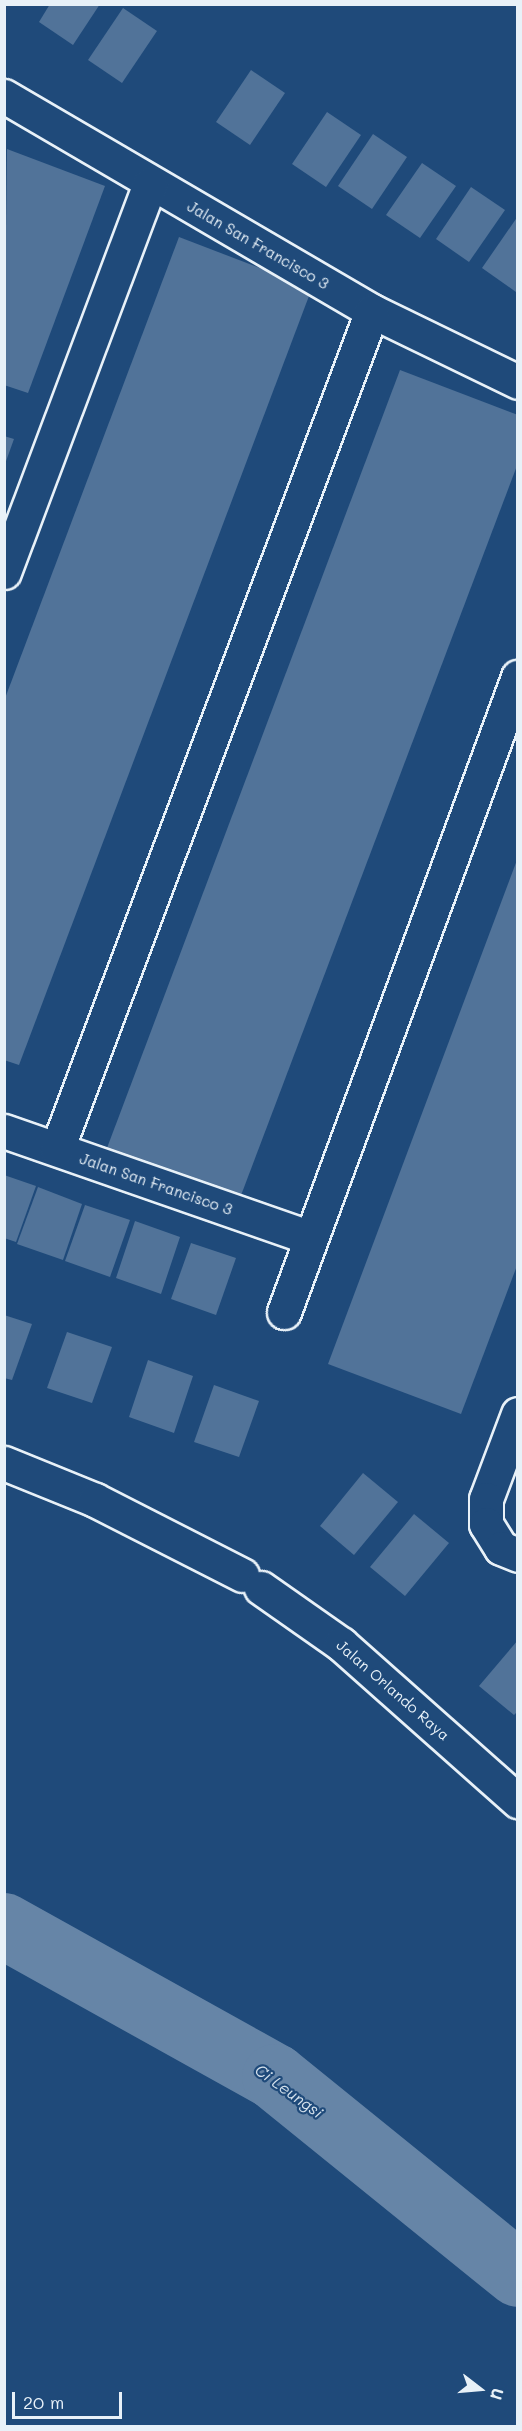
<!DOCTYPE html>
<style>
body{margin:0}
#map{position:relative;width:522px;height:2431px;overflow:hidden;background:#1f4a7a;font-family:Mali,sans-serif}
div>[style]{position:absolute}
.river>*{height:66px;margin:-33px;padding:0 33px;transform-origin:33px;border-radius:33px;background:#6685a7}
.building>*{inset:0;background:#517399}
.roads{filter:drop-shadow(2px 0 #e8f1f8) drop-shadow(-2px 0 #e8f1f8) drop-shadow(0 2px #e8f1f8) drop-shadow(0 -2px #e8f1f8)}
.street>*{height:33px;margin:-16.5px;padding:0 16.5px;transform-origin:16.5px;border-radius:16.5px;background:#1f4a7a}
span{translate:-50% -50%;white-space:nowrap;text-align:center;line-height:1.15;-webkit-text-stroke:4.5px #1f4a7a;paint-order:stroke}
.street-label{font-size:15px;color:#e8f1f8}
.water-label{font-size:16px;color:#d4e1ec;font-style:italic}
.frame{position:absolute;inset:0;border:6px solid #e8f1f8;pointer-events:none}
.north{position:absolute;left:450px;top:2359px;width:60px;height:60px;-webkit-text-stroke:4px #1f4a7a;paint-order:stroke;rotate:106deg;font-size:16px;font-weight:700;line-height:24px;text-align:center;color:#e8f1f8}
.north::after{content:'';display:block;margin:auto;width:21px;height:27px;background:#e8f1f8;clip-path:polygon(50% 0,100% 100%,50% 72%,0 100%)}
.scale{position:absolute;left:12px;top:2392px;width:110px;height:27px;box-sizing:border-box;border:3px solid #e8f1f8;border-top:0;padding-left:8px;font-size:18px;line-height:21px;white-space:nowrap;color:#e8f1f8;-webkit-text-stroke:4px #1f4a7a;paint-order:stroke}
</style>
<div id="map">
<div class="river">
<i style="left:4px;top:1926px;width:310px;rotate:29.1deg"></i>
<i style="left:275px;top:2077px;width:313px;rotate:39deg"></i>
</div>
<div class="building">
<i style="clip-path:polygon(50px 4px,100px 4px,73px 45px,39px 22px)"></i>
<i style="clip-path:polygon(123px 8px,157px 31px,122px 83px,88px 60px)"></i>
<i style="clip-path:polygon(251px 70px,285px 93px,250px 145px,216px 122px)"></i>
<i style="clip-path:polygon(327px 112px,361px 135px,326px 187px,292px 164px)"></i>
<i style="clip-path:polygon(373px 134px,407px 157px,372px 209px,338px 186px)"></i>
<i style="clip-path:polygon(7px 149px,105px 186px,28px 393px,4px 385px)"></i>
<i style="clip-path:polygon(422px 163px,456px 186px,420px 238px,386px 215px)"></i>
<i style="clip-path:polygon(471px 187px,505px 210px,469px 262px,436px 239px)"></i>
<i style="clip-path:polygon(518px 216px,518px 289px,516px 292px,482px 268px)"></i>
<i style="clip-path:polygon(179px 237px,312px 288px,19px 1065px,4px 1060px,4px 701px)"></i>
<i style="clip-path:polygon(400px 370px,518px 415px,518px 463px,240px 1198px,107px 1148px)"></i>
<i style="clip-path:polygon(4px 436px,14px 439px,5px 464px,4px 463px)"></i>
<i style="clip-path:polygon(517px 860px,518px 1263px,461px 1414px,328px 1364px)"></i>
<i style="clip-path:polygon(4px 1175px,36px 1186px,16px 1242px,4px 1238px)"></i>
<i style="clip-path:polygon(38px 1187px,82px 1204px,63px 1260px,17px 1244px)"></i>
<i style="clip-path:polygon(85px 1205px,130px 1220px,110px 1277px,65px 1261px)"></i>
<i style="clip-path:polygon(135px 1221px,180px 1237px,161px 1294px,116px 1278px)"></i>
<i style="clip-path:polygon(191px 1243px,236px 1258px,216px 1315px,171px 1299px)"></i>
<i style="clip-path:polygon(4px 1315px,32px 1324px,12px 1380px,4px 1378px)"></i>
<i style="clip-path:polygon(67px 1332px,112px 1347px,92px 1403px,47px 1388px)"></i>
<i style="clip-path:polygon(148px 1360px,193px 1376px,174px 1433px,129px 1417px)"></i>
<i style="clip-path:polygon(214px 1385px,259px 1401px,239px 1457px,194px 1442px)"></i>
<i style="clip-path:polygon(363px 1473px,398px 1502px,354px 1555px,320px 1526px)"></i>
<i style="clip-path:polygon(414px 1514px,449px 1543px,405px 1596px,370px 1567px)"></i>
<i style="clip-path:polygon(518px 1640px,518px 1711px,514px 1715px,479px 1686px)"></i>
</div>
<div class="roads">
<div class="street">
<i style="left:4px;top:96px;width:426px;rotate:30.3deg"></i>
<i style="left:372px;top:311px;width:162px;rotate:25.9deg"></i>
<i style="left:4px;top:572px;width:415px;rotate:-69.4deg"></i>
<i style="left:4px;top:1131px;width:322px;rotate:19.2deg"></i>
<i style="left:57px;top:1149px;width:895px;rotate:-69.4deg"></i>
<i style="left:284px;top:1312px;width:677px;rotate:-69.77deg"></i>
<i style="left:518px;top:1414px;width:91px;rotate:110.6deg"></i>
<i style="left:486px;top:1499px;width:25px;rotate:90deg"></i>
<i style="left:486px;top:1524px;width:28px;rotate:58deg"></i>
<i style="left:501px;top:1548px;width:18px;rotate:22deg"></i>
<i style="left:4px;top:1463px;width:98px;rotate:22.1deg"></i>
<i style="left:95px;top:1500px;width:165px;rotate:27deg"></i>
<i style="left:261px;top:1588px;width:98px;rotate:35deg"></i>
<i style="left:341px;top:1644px;width:237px;rotate:41.6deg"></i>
</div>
</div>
<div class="street-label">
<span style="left:258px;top:245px;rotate:30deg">Jalan San Francisco 3</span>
<span style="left:156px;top:1184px;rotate:19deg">Jalan San Francisco 3</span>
<span style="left:393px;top:1690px;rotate:41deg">Jalan Orlando Raya</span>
</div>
<div class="water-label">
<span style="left:289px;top:2091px;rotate:36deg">Ci Leungsi</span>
</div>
<div class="frame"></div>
<div class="north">U</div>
<div class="scale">20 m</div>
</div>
